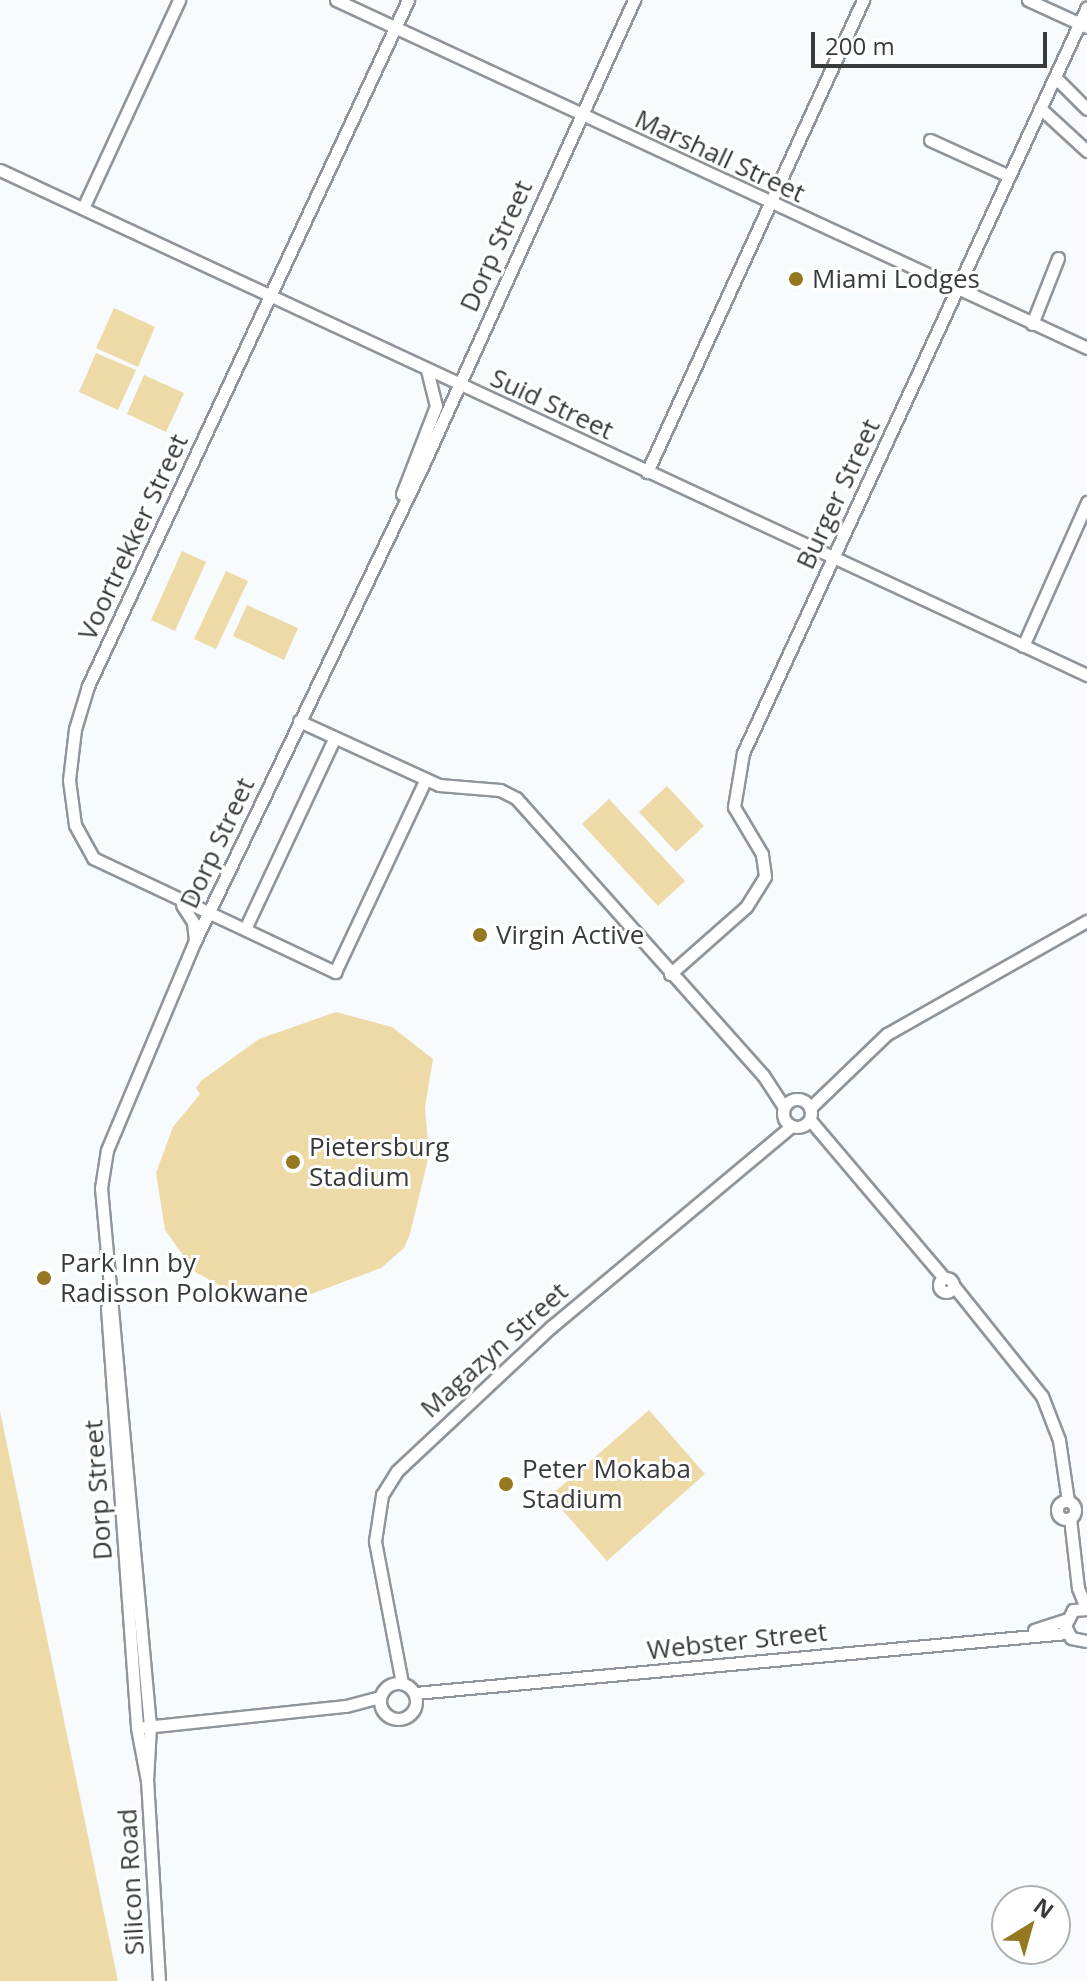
<!DOCTYPE html>
<style>
body{margin:0}
#map{position:relative;width:1087px;height:1981px;overflow:hidden;background:#f7fbfe;font-family:"Open Sans",sans-serif}
div>[style]{position:absolute}
.green>*{inset:0;background:#eddaa6}
.roads{filter:drop-shadow(2px 0 #8f959a) drop-shadow(-2px 0 #8f959a) drop-shadow(0 2px #8f959a) drop-shadow(0 -2px #8f959a)}
.minor>*{height:11px;margin:-5.5px;padding:0 5.5px;transform-origin:5.5px;border-radius:5.5px;background:#fff}
.minor>.ring{margin:-5.5px;padding:0;box-sizing:content-box;background:none;border:11px solid #fff;border-radius:50%}
.dots>*{width:22px;height:22px;translate:-50% -50%;box-sizing:border-box;border:4px solid #fff;border-radius:50%}
span{translate:-50% -50%;white-space:nowrap;text-align:center;line-height:1.15;-webkit-text-stroke:6px #fff;paint-order:stroke}
.street-label{font-size:26px;color:#383b3d}
.poi-label{font-size:26px;color:#383b3d}
.left{translate:0 -50%;text-align:left}
.north{position:absolute;left:991px;top:1885px;width:80px;height:80px;box-sizing:border-box;background:#fff;border:2px solid #afb1b1;border-radius:50%;rotate:37deg;font-size:22px;font-weight:700;line-height:32px;text-align:center;color:#383b3d}
.north::after{content:'';display:block;margin:auto;width:28px;height:36px;background:#957820;clip-path:polygon(50% 0,100% 100%,50% 72%,0 100%)}
.scale{position:absolute;left:811px;top:32px;width:236px;height:36px;box-sizing:border-box;border:4px solid #383b3d;border-top:0;padding-left:10px;font-size:24px;line-height:28px;white-space:nowrap;color:#383b3d;-webkit-text-stroke:6px #fff;paint-order:stroke}
</style>
<div id="map">
<div class="green">
<i style="clip-path:polygon(114px 308px,155px 327px,138px 367px,96px 348px)"></i>
<i style="clip-path:polygon(96px 353px,136px 370px,118px 410px,79px 392px)"></i>
<i style="clip-path:polygon(144px 375px,184px 393px,166px 432px,127px 414px)"></i>
<i style="clip-path:polygon(182px 551px,206px 562px,175px 631px,151px 620px)"></i>
<i style="clip-path:polygon(226px 571px,248px 581px,216px 649px,194px 639px)"></i>
<i style="clip-path:polygon(247px 605px,298px 628px,284px 660px,233px 636px)"></i>
<i style="clip-path:polygon(667px 786px,704px 826px,676px 852px,639px 812px)"></i>
<i style="clip-path:polygon(609px 799px,685px 881px,658px 906px,582px 824px)"></i>
<i style="clip-path:polygon(336px 1012px,392px 1027px,433px 1059px,425px 1107px,429px 1155px,410px 1234px,404px 1248px,381px 1268px,303px 1297px,242px 1298px,195px 1272px,165px 1230px,156px 1173px,173px 1127px,200px 1094px,196px 1088px,202px 1080px,259px 1039px)"></i>
<i style="clip-path:polygon(649px 1410px,705px 1474px,607px 1561px,550px 1496px)"></i>
<i style="clip-path:polygon(0 1411px,118px 1981px,0 1981px)"></i>
</div>
<div class="roads">
<div class="minor">
<i style="left:336px;top:0;width:828px;rotate:24.86deg"></i>
<i style="left:408px;top:0;width:757px;rotate:115.01deg"></i>
<i style="left:88px;top:686px;width:45px;rotate:106.8deg"></i>
<i style="left:75px;top:729px;width:51px;rotate:96.7deg"></i>
<i style="left:69px;top:780px;width:45px;rotate:82.4deg"></i>
<i style="left:75px;top:825px;width:38px;rotate:61deg"></i>
<i style="left:93px;top:858px;width:268px;rotate:25.2deg"></i>
<i style="left:335px;top:972px;width:213px;rotate:-64.8deg"></i>
<i style="left:1028px;top:0;width:65px;rotate:24.6deg"></i>
<i style="left:1055px;top:77px;width:45px;rotate:45deg"></i>
<i style="left:1040px;top:108px;width:64px;rotate:42.5deg"></i>
<i style="left:930px;top:140px;width:87px;rotate:24.5deg"></i>
<i style="left:0;top:170px;width:1199px;rotate:24.92deg"></i>
<i style="left:83px;top:208px;width:229px;rotate:-65.2deg"></i>
<i style="left:1032px;top:324px;width:71px;rotate:-68.5deg"></i>
<i style="left:647px;top:472px;width:519px;rotate:-65.41deg"></i>
<i style="left:402px;top:494px;width:94px;rotate:-68.9deg"></i>
<i style="left:436px;top:406px;width:36px;rotate:-104deg"></i>
<i style="left:1023px;top:646px;width:158px;rotate:-66deg"></i>
<i style="left:299px;top:721px;width:154px;rotate:24.6deg"></i>
<i style="left:439px;top:785px;width:61px;rotate:4.7deg"></i>
<i style="left:500px;top:790px;width:18px;rotate:27deg"></i>
<i style="left:516px;top:798px;width:371px;rotate:48.3deg"></i>
<i style="left:763px;top:1075px;width:38px;rotate:57deg"></i>
<i style="left:182px;top:905px;width:20px;rotate:57deg"></i>
<i style="left:193px;top:922px;width:19px;rotate:84deg"></i>
<i style="left:245px;top:929px;width:210px;rotate:-64.9deg"></i>
<i style="left:670px;top:974px;width:101px;rotate:-41.4deg"></i>
<i style="left:746px;top:907px;width:36px;rotate:-58deg"></i>
<i style="left:765px;top:876px;width:22px;rotate:-98deg"></i>
<i style="left:762px;top:854px;width:55px;rotate:-120.8deg"></i>
<i style="left:734px;top:807px;width:55px;rotate:-80.5deg"></i>
<i style="left:743px;top:753px;width:821px;rotate:-65.24deg"></i>
<i class="ring" style="left:783px;top:1099px;width:17px;height:17px"></i>
<i style="left:810px;top:1108px;width:107px;rotate:-43.9deg"></i>
<i style="left:887px;top:1034px;width:230px;rotate:-29.5deg"></i>
<i style="left:810px;top:1120px;width:207px;rotate:49.7deg"></i>
<i class="ring" style="left:939px;top:1278px;width:3px;height:3px"></i>
<i style="left:953px;top:1285px;width:142px;rotate:51.3deg"></i>
<i style="left:1042px;top:1396px;width:47px;rotate:68.9deg"></i>
<i style="left:1059px;top:1440px;width:62px;rotate:81.6deg"></i>
<i style="left:107px;top:1308px;width:421px;rotate:85.9deg"></i>
<i style="left:137px;top:1728px;width:54px;rotate:79.3deg"></i>
<i class="ring" style="left:1057px;top:1501px;width:7px;height:7px"></i>
<i style="left:1070px;top:1518px;width:70px;rotate:83.5deg"></i>
<i style="left:1078px;top:1588px;width:22px;rotate:68deg"></i>
<i style="left:1087px;top:1609px;width:14px;rotate:176deg"></i>
<i style="left:1073px;top:1610px;width:18px;rotate:117deg"></i>
<i style="left:1065px;top:1626px;width:13px;rotate:63deg"></i>
<i style="left:1071px;top:1638px;width:16px;rotate:11deg"></i>
<i style="left:1034px;top:1630px;width:33px;rotate:-18deg"></i>
<i class="ring" style="left:380px;top:1683px;width:25px;height:25px"></i>
<i style="left:402px;top:1683px;width:145px;rotate:-100.8deg"></i>
<i style="left:375px;top:1541px;width:47px;rotate:-81.3deg"></i>
<i style="left:382px;top:1495px;width:28px;rotate:-58deg"></i>
<i style="left:397px;top:1471px;width:211px;rotate:-43.1deg"></i>
<i style="left:551px;top:1327px;width:313px;rotate:-39.9deg"></i>
<i style="left:415px;top:1693px;width:655px;rotate:-5.26deg"></i>
<i style="left:145px;top:1727px;width:202px;rotate:-6deg"></i>
<i style="left:346px;top:1706px;width:35px;rotate:-15deg"></i>
<i style="left:159px;top:1981px;width:200px;rotate:-93.4deg"></i>
<i style="left:147px;top:1781px;width:55px;rotate:-86.9deg"></i>
<i style="left:150px;top:1726px;width:540px;rotate:-95.2deg"></i>
<i style="left:101px;top:1188px;width:38px;rotate:-81deg"></i>
<i style="left:107px;top:1150px;width:227px;rotate:-67.2deg"></i>
<i style="left:195px;top:941px;width:526px;rotate:-64.41deg"></i>
<i style="left:422px;top:467px;width:513px;rotate:-65.58deg"></i>
</div>
</div>
<div class="dots">
<i style="left:796px;top:279px;background:#957820"></i>
<i style="left:480px;top:935px;background:#957820"></i>
<i style="left:293px;top:1162px;background:#957820"></i>
<i style="left:44px;top:1278px;background:#957820"></i>
<i style="left:506px;top:1484px;background:#957820"></i>
</div>
<div class="street-label">
<span style="left:720px;top:156px;rotate:25deg">Marshall Street</span>
<span style="left:496px;top:246px;rotate:-66deg">Dorp Street</span>
<span style="left:552px;top:404px;rotate:25deg">Suid Street</span>
<span style="left:838px;top:494px;rotate:-65deg">Burger Street</span>
<span style="left:133px;top:537px;rotate:-65deg">Voortrekker Street</span>
<span style="left:217px;top:843px;rotate:-65deg">Dorp Street</span>
<span style="left:494px;top:1350px;rotate:-42deg">Magazyn Street</span>
<span style="left:98px;top:1490px;rotate:-94deg">Dorp Street</span>
<span style="left:737px;top:1641px;rotate:-6deg">Webster Street</span>
<span style="left:131px;top:1882px;rotate:-93deg">Silicon Road</span>
</div>
<div class="poi-label">
<span class="left" style="left:812px;top:279px">Miami Lodges</span>
<span class="left" style="left:496px;top:935px">Virgin Active</span>
<span class="left" style="left:309px;top:1162px">Pietersburg<br>Stadium</span>
<span class="left" style="left:60px;top:1278px">Park Inn by<br>Radisson Polokwane</span>
<span class="left" style="left:522px;top:1484px">Peter Mokaba<br>Stadium</span>
</div>
<div class="north">N</div>
<div class="scale">200 m</div>
</div>
